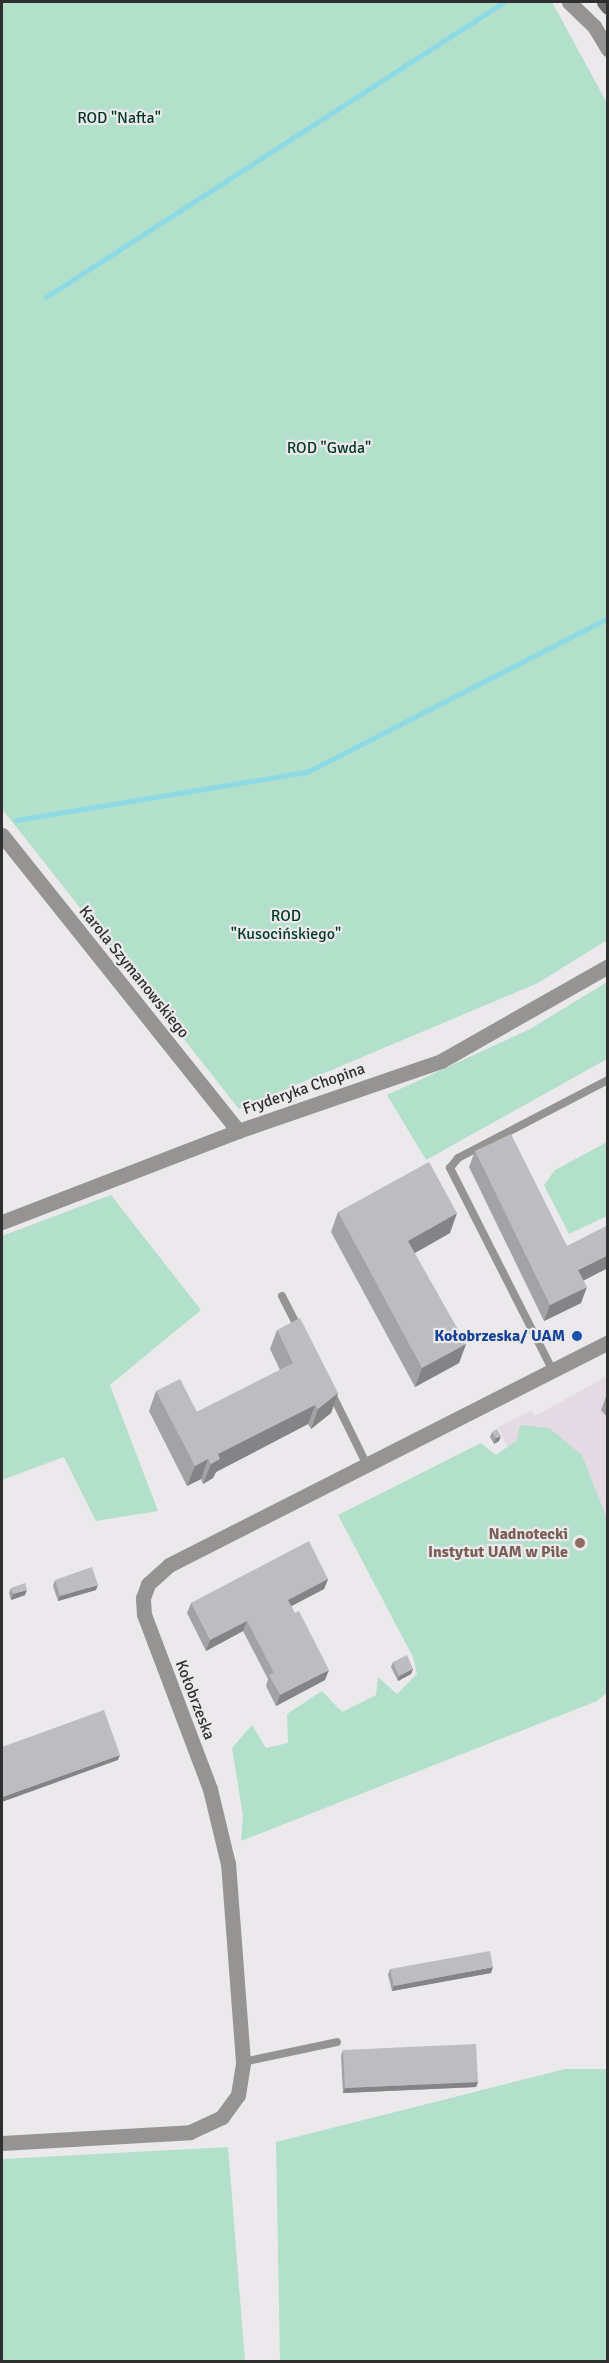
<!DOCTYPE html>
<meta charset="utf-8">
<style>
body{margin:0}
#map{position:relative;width:609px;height:2363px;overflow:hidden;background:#ece9ec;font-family:Signika,sans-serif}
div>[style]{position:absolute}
.built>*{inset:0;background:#e3dae3}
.green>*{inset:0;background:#b3e0cb}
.stream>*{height:5px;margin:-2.5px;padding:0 2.5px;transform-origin:2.5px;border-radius:2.5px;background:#8edae4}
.lane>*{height:8px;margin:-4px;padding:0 4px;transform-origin:4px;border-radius:4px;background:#959493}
.street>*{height:15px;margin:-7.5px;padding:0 7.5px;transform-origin:7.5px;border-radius:7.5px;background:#959493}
.secondary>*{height:15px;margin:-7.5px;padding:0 7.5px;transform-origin:7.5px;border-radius:7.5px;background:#6d6c6a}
.wall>*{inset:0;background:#a3a2a5}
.shaded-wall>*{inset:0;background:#848486}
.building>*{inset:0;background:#bdbcc0}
.dots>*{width:16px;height:16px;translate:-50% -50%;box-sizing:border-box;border:3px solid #ece9ec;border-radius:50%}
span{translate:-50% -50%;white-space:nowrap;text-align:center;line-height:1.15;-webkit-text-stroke:4.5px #ece9ec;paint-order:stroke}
.park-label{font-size:16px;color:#003826}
.street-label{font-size:16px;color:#302f30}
.transit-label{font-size:16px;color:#164399;font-weight:700}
.right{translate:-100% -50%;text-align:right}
.education-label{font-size:16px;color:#785e54;font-weight:700}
.frame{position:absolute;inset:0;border:3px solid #302f30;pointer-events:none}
</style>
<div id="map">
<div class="built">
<i style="clip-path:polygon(607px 1376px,607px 1659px,498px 1427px,532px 1410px,535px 1416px)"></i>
</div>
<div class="green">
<i style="clip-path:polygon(2px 2px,552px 2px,607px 103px,607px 940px,538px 983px,239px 1109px,2px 809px)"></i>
<i style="clip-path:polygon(607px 982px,607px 1059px,426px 1160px,387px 1095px,530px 1029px)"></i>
<i style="clip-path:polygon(607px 1142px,607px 1216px,569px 1234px,544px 1185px,555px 1170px)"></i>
<i style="clip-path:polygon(111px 1195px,201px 1310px,110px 1385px,158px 1511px,96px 1521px,64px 1457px,2px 1480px,2px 1236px)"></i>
<i style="clip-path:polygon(520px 1425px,549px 1428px,582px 1455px,607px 1519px,607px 1693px,597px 1701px,241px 1841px,243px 1816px,232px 1748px,252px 1725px,266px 1748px,288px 1743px,287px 1714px,322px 1691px,342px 1712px,376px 1695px,378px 1677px,397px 1694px,417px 1674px,413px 1657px,338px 1515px,481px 1443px,496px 1455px,517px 1440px)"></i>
<i style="clip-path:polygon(565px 2069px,607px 2069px,607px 2361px,280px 2361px,276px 2142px)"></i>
<i style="clip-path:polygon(228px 2147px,245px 2361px,2px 2361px,2px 2159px)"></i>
</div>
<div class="stream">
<i style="left:46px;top:297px;width:545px;rotate:-32.79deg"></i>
<i style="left:16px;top:820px;width:295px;rotate:-9.4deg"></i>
<i style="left:307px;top:772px;width:338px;rotate:-27.1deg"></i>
</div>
<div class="lane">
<i style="left:282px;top:1296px;width:35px;rotate:63deg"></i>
<i style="left:553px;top:1371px;width:228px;rotate:-116.9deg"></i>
<i style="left:450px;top:1168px;width:13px;rotate:-51deg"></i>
<i style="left:458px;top:1158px;width:169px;rotate:-27.5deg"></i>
<i style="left:332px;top:1394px;width:79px;rotate:63.8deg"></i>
<i style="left:243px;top:2062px;width:96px;rotate:-12deg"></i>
</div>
<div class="street">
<i style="left:569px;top:2px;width:35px;rotate:44deg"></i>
<i style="left:594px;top:26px;width:27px;rotate:59deg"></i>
<i style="left:2px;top:835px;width:379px;rotate:51.4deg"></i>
<i style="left:2px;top:1222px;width:253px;rotate:-21.1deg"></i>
<i style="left:238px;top:1131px;width:215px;rotate:-19deg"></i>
<i style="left:441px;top:1061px;width:192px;rotate:-29.6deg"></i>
<i style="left:2px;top:2143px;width:188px;rotate:-3.3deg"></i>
<i style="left:190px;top:2132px;width:35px;rotate:-25deg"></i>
<i style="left:222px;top:2117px;width:27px;rotate:-54deg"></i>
<i style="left:238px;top:2095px;width:33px;rotate:-81deg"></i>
<i style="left:243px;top:2062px;width:199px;rotate:-94.3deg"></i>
<i style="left:228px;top:1864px;width:77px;rotate:-103.5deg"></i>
<i style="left:210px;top:1789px;width:187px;rotate:-110.7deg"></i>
<i style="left:144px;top:1614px;width:16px;rotate:-94deg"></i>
<i style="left:143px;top:1598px;width:15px;rotate:-70deg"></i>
<i style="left:148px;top:1584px;width:28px;rotate:-42deg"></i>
<i style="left:169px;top:1565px;width:492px;rotate:-26.9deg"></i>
</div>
<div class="secondary">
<i style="left:604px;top:2px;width:6px;rotate:51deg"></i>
</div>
<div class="wall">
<i style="clip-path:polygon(475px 1151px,567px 1246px,583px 1280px,581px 1303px,544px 1321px,469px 1167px)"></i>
<i style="clip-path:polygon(338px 1212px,450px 1233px,414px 1253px,466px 1344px,459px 1363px,415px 1387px,331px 1232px)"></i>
<i style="clip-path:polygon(277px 1330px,338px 1393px,331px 1413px,311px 1429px,308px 1424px,216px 1472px,213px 1478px,203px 1484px,201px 1479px,187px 1486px,149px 1411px,156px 1391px,197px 1412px,280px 1370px,270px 1349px)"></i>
<i style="clip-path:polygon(607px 1394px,608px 1394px,608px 1418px,601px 1410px)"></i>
<i style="clip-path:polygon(492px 1432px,499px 1441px,494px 1444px,490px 1437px)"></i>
<i style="clip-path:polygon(328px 1579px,324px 1589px,291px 1606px,325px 1680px,276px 1706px,266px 1686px,268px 1679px,243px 1631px,206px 1651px,187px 1613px,191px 1603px)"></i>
<i style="clip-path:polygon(55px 1580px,96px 1590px,58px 1601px,53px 1586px)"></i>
<i style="clip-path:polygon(11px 1588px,25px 1595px,11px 1600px,9px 1593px)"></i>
<i style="clip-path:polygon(393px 1662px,413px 1669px,411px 1674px,398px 1681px,391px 1667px)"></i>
<i style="clip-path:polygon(390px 1969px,491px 1973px,392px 1991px,388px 1975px)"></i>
<i style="clip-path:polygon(343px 2050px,478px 2082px,476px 2087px,343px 2093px,341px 2056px)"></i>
</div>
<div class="shaded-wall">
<i style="clip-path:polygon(457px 1213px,450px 1233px,401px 1261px,408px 1241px)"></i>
<i style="clip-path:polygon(608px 1255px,608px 1268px,573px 1286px,578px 1270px)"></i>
<i style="clip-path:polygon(587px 1287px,581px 1303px,544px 1321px,550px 1305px)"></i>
<i style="clip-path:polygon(466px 1344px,459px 1363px,415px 1387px,422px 1368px)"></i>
<i style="clip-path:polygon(338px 1393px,331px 1413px,311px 1429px,318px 1409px)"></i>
<i style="clip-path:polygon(315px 1405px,308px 1424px,216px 1472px,213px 1478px,203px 1484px,211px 1464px,218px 1454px)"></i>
<i style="clip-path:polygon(501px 1436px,499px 1441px,494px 1444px,496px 1438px)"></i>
<i style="clip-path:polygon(208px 1459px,201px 1479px,187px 1486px,195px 1466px)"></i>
<i style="clip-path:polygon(328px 1579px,324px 1589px,284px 1610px,288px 1600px)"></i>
<i style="clip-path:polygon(98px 1585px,96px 1590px,58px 1601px,60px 1596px)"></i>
<i style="clip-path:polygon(27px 1590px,25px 1595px,11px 1600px,13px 1594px)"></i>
<i style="clip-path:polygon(247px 1621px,243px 1631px,206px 1651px,210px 1640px)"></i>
<i style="clip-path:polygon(413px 1669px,411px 1674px,398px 1681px,399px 1676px)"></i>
<i style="clip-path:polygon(329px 1670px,325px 1680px,276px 1706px,280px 1695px)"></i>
<i style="clip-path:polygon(120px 1755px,118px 1760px,2px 1802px,2px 1797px)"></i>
<i style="clip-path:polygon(493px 1967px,491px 1973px,392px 1991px,394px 1986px)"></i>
<i style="clip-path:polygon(478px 2082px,476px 2087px,343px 2093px,345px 2088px)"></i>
</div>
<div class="building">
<i style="clip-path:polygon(511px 1134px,567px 1246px,608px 1225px,608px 1255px,578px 1270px,587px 1287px,550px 1305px,475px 1151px)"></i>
<i style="clip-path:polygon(429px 1162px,457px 1213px,408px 1241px,466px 1344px,422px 1368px,338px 1212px)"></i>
<i style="clip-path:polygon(300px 1318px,338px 1393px,318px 1409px,315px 1405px,218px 1454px,220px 1459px,211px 1464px,208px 1459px,195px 1466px,156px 1391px,180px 1379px,197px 1412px,293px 1363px,277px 1330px)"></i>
<i style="clip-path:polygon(497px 1429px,501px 1436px,496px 1438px,492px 1432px)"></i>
<i style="clip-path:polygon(309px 1541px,328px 1579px,288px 1600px,295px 1613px,299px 1611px,329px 1670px,280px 1695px,269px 1675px,274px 1673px,247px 1621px,210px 1640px,191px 1603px)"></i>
<i style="clip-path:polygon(92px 1567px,98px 1585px,60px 1596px,55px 1580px)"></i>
<i style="clip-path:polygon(25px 1583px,27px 1590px,13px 1594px,11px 1588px)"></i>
<i style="clip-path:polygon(407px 1655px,413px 1669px,399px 1676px,393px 1662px)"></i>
<i style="clip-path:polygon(104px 1710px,120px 1755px,2px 1797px,2px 1747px)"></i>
<i style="clip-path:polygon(490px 1951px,493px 1967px,394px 1986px,390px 1969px)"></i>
<i style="clip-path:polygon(476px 2044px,478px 2082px,345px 2088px,343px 2050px)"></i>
</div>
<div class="dots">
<i style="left:577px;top:1336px;background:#1a4fb4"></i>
<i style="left:580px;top:1543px;background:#8d6e63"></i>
</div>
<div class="park-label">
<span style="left:119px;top:118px">ROD "Nafta"</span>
<span style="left:329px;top:448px">ROD "Gwda"</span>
<span style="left:286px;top:925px">ROD<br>"Kusocińskiego"</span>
</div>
<div class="street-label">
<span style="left:134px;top:972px;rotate:51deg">Karola Szymanowskiego</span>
<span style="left:304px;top:1089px;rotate:-19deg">Fryderyka Chopina</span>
<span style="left:195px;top:1700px;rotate:69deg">Kołobrzeska</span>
</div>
<div class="transit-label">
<span class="right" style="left:565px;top:1336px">Kołobrzeska/ UAM</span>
</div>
<div class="education-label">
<span class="right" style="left:568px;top:1543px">Nadnotecki<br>Instytut UAM w Pile</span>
</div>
<div class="frame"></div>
</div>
